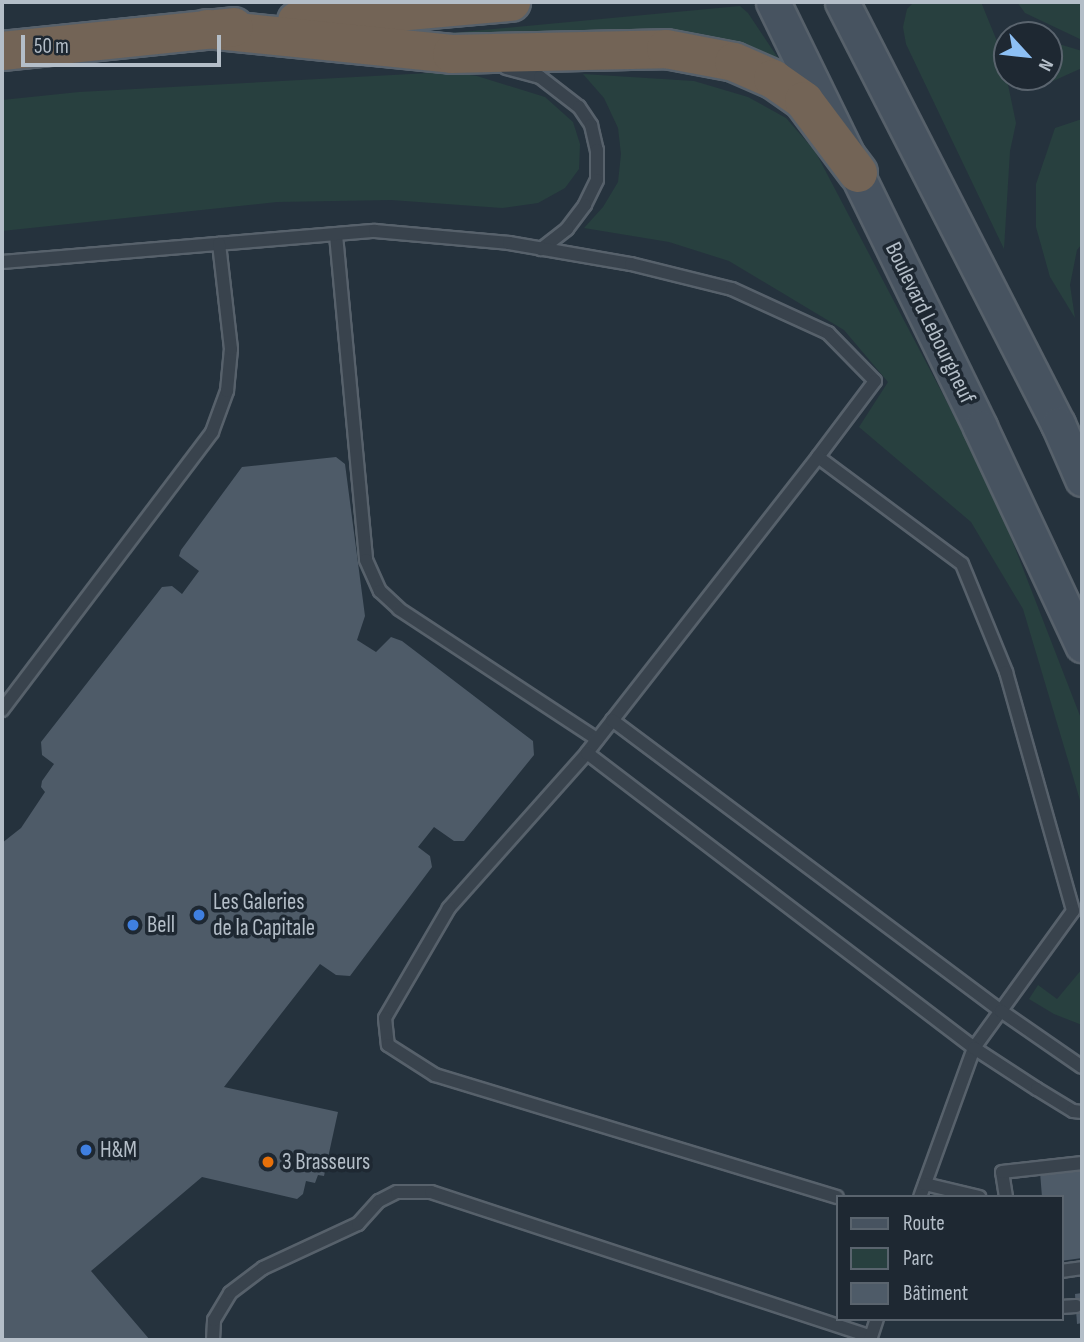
<!DOCTYPE html>
<meta charset="utf-8">
<style>
body{margin:0}
#map{position:relative;width:1084px;height:1342px;overflow:hidden;background:#25323d;font-family:"Sofia Sans Condensed",sans-serif}
div>[style]{position:absolute}
.green>*{inset:0;background:#28403f}
.building>*{inset:0;background:#4e5b68}
.roads{filter:drop-shadow(2px 0 #57616b) drop-shadow(-2px 0 #57616b) drop-shadow(0 2px #57616b) drop-shadow(0 -2px #57616b)}
.lane>*{height:12px;margin:-6px;padding:0 6px;transform-origin:6px;border-radius:6px;background:#39434d}
.secondary>*{height:33px;margin:-16.5px;padding:0 16.5px;transform-origin:16.5px;border-radius:16.5px;background:#475360}
.highway>*{height:38px;margin:-19px;padding:0 19px;transform-origin:19px;border-radius:19px;background:#736456}
.dots>*{width:19px;height:19px;translate:-50% -50%;box-sizing:border-box;border:4px solid #1e2832;border-radius:50%}
span{translate:-50% -50%;white-space:nowrap;text-align:center;line-height:1.15;-webkit-text-stroke:7px #1e2832;paint-order:stroke}
.street-label{font-size:23px;color:#b4bec8}
.poi-label{font-size:23px;color:#b4bec8}
.left{translate:0 -50%;text-align:left}
.frame{position:absolute;inset:0;border:4px solid #b4bec8;pointer-events:none}
.legend{position:absolute;left:836px;top:1195px;width:228px;height:126px;box-sizing:border-box;background:#1e2832;border:2px solid #5a646e;margin:0;padding:9px 12px;list-style:none;font-size:21px;color:#b4bec8}
.legend li{display:flex;align-items:center;gap:14px;height:35px}
.legend b{width:35px;border:2px solid #5a646e}
.north{position:absolute;left:993px;top:21px;width:70px;height:70px;box-sizing:border-box;background:#1e2832;border:2px solid #5a646e;border-radius:50%;rotate:117deg;font-size:19px;font-weight:700;line-height:28px;text-align:center;color:#b4bec8}
.north::after{content:'';display:block;margin:auto;width:24px;height:32px;background:#8dc0f5;clip-path:polygon(50% 0,100% 100%,50% 72%,0 100%)}
.scale{position:absolute;left:21px;top:35px;width:200px;height:32px;box-sizing:border-box;border:4px solid #b4bec8;border-top:0;padding-left:9px;font-size:21px;line-height:24px;white-space:nowrap;color:#b4bec8;-webkit-text-stroke:5px #1e2832;paint-order:stroke}
</style>
<div id="map">
<div class="green">
<i style="clip-path:polygon(914px 2px,981px 2px,1001px 51px,1016px 123px,1010px 151px,1004px 249px,906px 44px,903px 27px,907px 9px)"></i>
<i style="clip-path:polygon(1017px 2px,1082px 2px,1082px 40px,1025px 13px)"></i>
<i style="clip-path:polygon(740px 6px,748px 13px,788px 73px,772px 76px,430px 35px)"></i>
<i style="clip-path:polygon(1049px 41px,1082px 51px,1082px 68px,1042px 86px,1040px 77px,1049px 77px)"></i>
<i style="clip-path:polygon(448px 72px,477px 76px,545px 97px,573px 122px,580px 144px,579px 169px,565px 188px,538px 203px,502px 208px,391px 200px,277px 202px,2px 231px,2px 100px,79px 92px)"></i>
<i style="clip-path:polygon(583px 74px,694px 81px,748px 97px,786px 118px,815px 151px,991px 486px,1082px 721px,1082px 807px,1023px 609px,971px 522px,859px 427px,888px 382px,844px 330px,729px 261px,669px 242px,584px 228px,603px 207px,618px 182px,621px 154px,618px 128px,604px 98px)"></i>
<i style="clip-path:polygon(1082px 119px,1082px 244px,1077px 250px,1070px 285px,1075px 318px,1050px 277px,1036px 227px,1036px 184px,1055px 128px)"></i>
<i style="clip-path:polygon(1082px 969px,1082px 1025px,1054px 1014px,1029px 999px,1038px 985px,1057px 999px)"></i>
</div>
<div class="building">
<i style="clip-path:polygon(336px 457px,345px 464px,365px 616px,357px 640px,376px 652px,391px 637px,402px 641px,533px 741px,534px 755px,464px 841px,454px 841px,434px 827px,418px 847px,430px 856px,432px 867px,350px 976px,336px 975px,320px 964px,224px 1087px,338px 1112px,324px 1176px,318px 1175px,315px 1183px,306px 1181px,303px 1194px,297px 1199px,202px 1177px,91px 1271px,150px 1340px,2px 1340px,2px 843px,21px 828px,45px 792px,41px 787px,42px 781px,54px 764px,42px 755px,41px 742px,162px 587px,172px 586px,182px 594px,199px 571px,179px 556px,181px 550px,242px 467px)"></i>
<i style="clip-path:polygon(1081px 1168px,1082px 1258px,1061px 1261px,1061px 1197px,1042px 1197px,1040px 1172px)"></i>
<i style="clip-path:polygon(1082px 1293px,1082px 1323px,1077px 1324px,1075px 1294px)"></i>
</div>
<div class="roads">
<div class="lane">
<i style="left:506px;top:68px;width:35px;rotate:15deg"></i>
<i style="left:540px;top:77px;width:49px;rotate:37.6deg"></i>
<i style="left:579px;top:107px;width:22px;rotate:56deg"></i>
<i style="left:591px;top:125px;width:26px;rotate:77deg"></i>
<i style="left:597px;top:150px;width:30px;rotate:90deg"></i>
<i style="left:597px;top:180px;width:28px;rotate:116deg"></i>
<i style="left:585px;top:205px;width:30px;rotate:127deg"></i>
<i style="left:567px;top:229px;width:33px;rotate:142deg"></i>
<i style="left:336px;top:235px;width:326px;rotate:84.7deg"></i>
<i style="left:366px;top:560px;width:34px;rotate:66deg"></i>
<i style="left:380px;top:591px;width:26px;rotate:43deg"></i>
<i style="left:399px;top:609px;width:237px;rotate:33.3deg"></i>
<i style="left:2px;top:262px;width:374px;rotate:-4.8deg"></i>
<i style="left:375px;top:231px;width:135px;rotate:5.1deg"></i>
<i style="left:509px;top:243px;width:124px;rotate:9.8deg"></i>
<i style="left:631px;top:264px;width:104px;rotate:13.9deg"></i>
<i style="left:732px;top:289px;width:106px;rotate:24.6deg"></i>
<i style="left:828px;top:333px;width:67px;rotate:45.6deg"></i>
<i style="left:875px;top:381px;width:95px;rotate:126.9deg"></i>
<i style="left:818px;top:457px;width:179px;rotate:36.6deg"></i>
<i style="left:962px;top:564px;width:117px;rotate:67.8deg"></i>
<i style="left:1006px;top:672px;width:248px;rotate:74.3deg"></i>
<i style="left:1073px;top:911px;width:169px;rotate:125.9deg"></i>
<i style="left:974px;top:1048px;width:158px;rotate:109.9deg"></i>
<i style="left:818px;top:457px;width:375px;rotate:128deg"></i>
<i style="left:587px;top:753px;width:208px;rotate:131.7deg"></i>
<i style="left:449px;top:908px;width:127px;rotate:120.2deg"></i>
<i style="left:385px;top:1018px;width:27px;rotate:84deg"></i>
<i style="left:388px;top:1045px;width:56px;rotate:32.6deg"></i>
<i style="left:435px;top:1075px;width:420px;rotate:16.9deg"></i>
<i style="left:2px;top:710px;width:348px;rotate:-52.9deg"></i>
<i style="left:212px;top:432px;width:44px;rotate:-69.9deg"></i>
<i style="left:227px;top:391px;width:42px;rotate:-84.6deg"></i>
<i style="left:231px;top:349px;width:106px;rotate:-96.5deg"></i>
<i style="left:612px;top:720px;width:486px;rotate:36.8deg"></i>
<i style="left:1001px;top:1011px;width:98px;rotate:34.7deg"></i>
<i style="left:587px;top:753px;width:487px;rotate:37.3deg"></i>
<i style="left:974px;top:1048px;width:75px;rotate:33.1deg"></i>
<i style="left:1037px;top:1089px;width:42px;rotate:31.4deg"></i>
<i style="left:1073px;top:1111px;width:9px;rotate:6deg"></i>
<i style="left:925px;top:1184px;width:56px;rotate:13.5deg"></i>
<i style="left:1006px;top:1197px;width:25px;rotate:-99deg"></i>
<i style="left:1002px;top:1172px;width:81px;rotate:-6.4deg"></i>
<i style="left:1061px;top:1271px;width:21px;rotate:-8deg"></i>
<i style="left:1061px;top:1307px;width:15px;rotate:-4deg"></i>
<i style="left:213px;top:1340px;width:20px;rotate:-87deg"></i>
<i style="left:214px;top:1320px;width:31px;rotate:-59deg"></i>
<i style="left:230px;top:1293px;width:41px;rotate:-37.1deg"></i>
<i style="left:263px;top:1268px;width:105px;rotate:-24.9deg"></i>
<i style="left:358px;top:1224px;width:31px;rotate:-48deg"></i>
<i style="left:379px;top:1201px;width:20px;rotate:-27deg"></i>
<i style="left:397px;top:1192px;width:34px"></i>
<i style="left:431px;top:1192px;width:463px;rotate:18.2deg"></i>
<i style="left:870px;top:1340px;width:22px;rotate:-72deg"></i>
</div>
<div class="secondary">
<i style="left:773px;top:2px;width:473px;rotate:64deg"></i>
<i style="left:980px;top:427px;width:241px;rotate:64.9deg"></i>
<i style="left:842px;top:2px;width:474px;rotate:62.9deg"></i>
<i style="left:1058px;top:424px;width:60px;rotate:66.4deg"></i>
</div>
<div class="highway">
<i style="left:297px;top:21px;width:215px;rotate:-5.1deg"></i>
<i style="left:207px;top:29px;width:246px;rotate:5.8deg"></i>
<i style="left:452px;top:54px;width:214px;rotate:-1.3deg"></i>
<i style="left:666px;top:49px;width:69px;rotate:10.8deg"></i>
<i style="left:734px;top:62px;width:43px;rotate:23.6deg"></i>
<i style="left:773px;top:79px;width:38px;rotate:35deg"></i>
<i style="left:804px;top:101px;width:90px;rotate:53.1deg"></i>
<i style="left:2px;top:51px;width:233px;rotate:-5.9deg"></i>
</div>
</div>
<div class="dots">
<i style="left:199px;top:915px;background:#3f7fe0"></i>
<i style="left:133px;top:925px;background:#3f7fe0"></i>
<i style="left:86px;top:1150px;background:#3f7fe0"></i>
<i style="left:268px;top:1162px;background:#e8710a"></i>
</div>
<div class="street-label">
<span style="left:930px;top:323px;rotate:64deg">Boulevard Lebourgneuf</span>
</div>
<div class="poi-label">
<span class="left" style="left:213px;top:915px">Les Galeries<br>de la Capitale</span>
<span class="left" style="left:147px;top:925px">Bell</span>
<span class="left" style="left:100px;top:1150px">H&amp;M</span>
<span class="left" style="left:282px;top:1162px">3 Brasseurs</span>
</div>
<div class="frame"></div>
<ul class="legend">
<li><b style="height:9px;background:#475360"></b>Route</li>
<li><b style="height:19px;background:#28403f"></b>Parc</li>
<li><b style="height:19px;background:#4e5b68"></b>Bâtiment</li>
</ul>
<div class="north">N</div>
<div class="scale">50 m</div>
</div>
